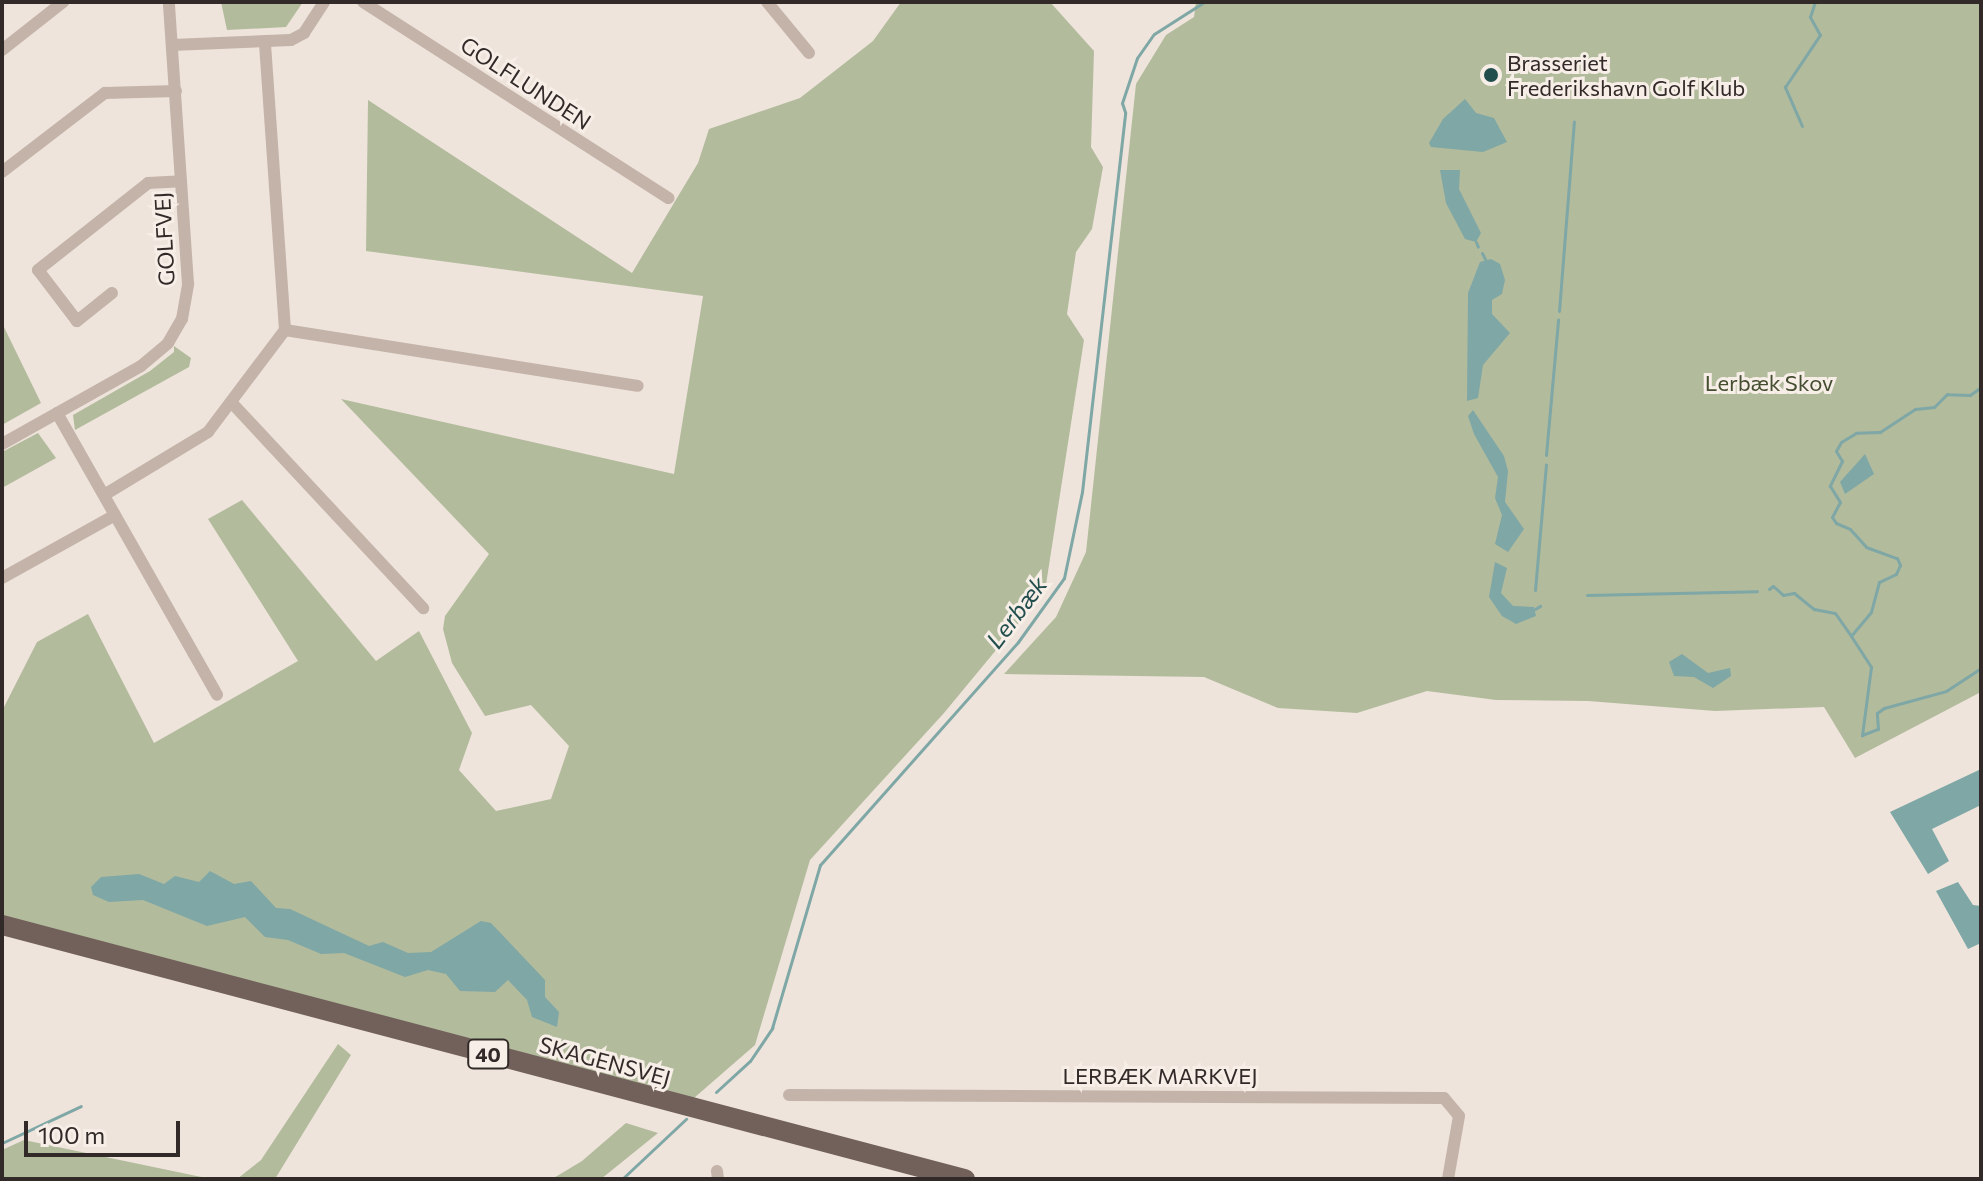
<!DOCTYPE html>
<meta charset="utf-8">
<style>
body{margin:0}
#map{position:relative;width:1983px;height:1181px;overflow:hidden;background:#eee4db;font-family:Commissioner,sans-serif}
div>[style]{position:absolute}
.green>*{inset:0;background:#b3bb9d}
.water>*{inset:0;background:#7ea7a6}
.stream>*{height:3px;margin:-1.5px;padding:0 1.5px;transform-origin:1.5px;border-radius:1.5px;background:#7ea7a6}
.street>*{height:12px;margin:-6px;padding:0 6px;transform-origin:6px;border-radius:6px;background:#c4b3a9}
.primary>*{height:20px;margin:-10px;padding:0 10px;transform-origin:10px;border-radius:10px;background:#72615b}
.dots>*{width:22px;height:22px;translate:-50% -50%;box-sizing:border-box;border:4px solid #f6eee7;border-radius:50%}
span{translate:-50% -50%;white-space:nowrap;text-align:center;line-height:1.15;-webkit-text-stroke:6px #f6eee7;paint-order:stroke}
.shield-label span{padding:2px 6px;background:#f6eee7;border:2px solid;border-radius:6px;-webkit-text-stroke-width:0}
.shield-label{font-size:20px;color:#322a28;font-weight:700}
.poi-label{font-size:22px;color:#322a28}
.left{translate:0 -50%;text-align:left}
.street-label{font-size:22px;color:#322a28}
.park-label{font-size:22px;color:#444d2f}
.water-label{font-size:24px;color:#234e4e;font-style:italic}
.frame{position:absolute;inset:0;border:4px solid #322a28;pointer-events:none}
.scale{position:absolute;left:24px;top:1121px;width:156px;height:36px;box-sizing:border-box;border:4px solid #322a28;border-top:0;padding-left:10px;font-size:24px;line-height:28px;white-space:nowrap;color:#322a28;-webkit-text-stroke:6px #f6eee7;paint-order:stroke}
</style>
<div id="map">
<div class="green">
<i style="clip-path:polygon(221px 2px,303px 2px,286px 27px,227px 30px)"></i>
<i style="clip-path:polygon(901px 2px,1050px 2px,1094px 51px,1091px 147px,1103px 167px,1092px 229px,1076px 252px,1067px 314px,1084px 340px,1045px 591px,944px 713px,810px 860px,755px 1045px,694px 1098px,2px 916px,2px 711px,37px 642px,88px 614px,154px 743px,298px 661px,208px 519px,242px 500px,376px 661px,419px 631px,472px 733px,459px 770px,496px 811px,551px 799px,569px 746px,531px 705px,485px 716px,452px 663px,443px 629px,445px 616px,489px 554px,341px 399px,674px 474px,703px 296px,366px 251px,368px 100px,632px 273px,698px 163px,709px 129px,800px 98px,873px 41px)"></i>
<i style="clip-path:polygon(1196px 2px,1981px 2px,1981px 692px,1855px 758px,1824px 707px,1715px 711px,1588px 701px,1496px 700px,1427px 691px,1357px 713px,1278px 708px,1204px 677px,1004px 674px,1056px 617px,1086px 552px,1136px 84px,1166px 35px,1194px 17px)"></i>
<i style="clip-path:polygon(2px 323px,41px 403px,2px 425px)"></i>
<i style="clip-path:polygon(174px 346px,191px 358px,189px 367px,75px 430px,73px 415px,150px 371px,174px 352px)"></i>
<i style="clip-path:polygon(38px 433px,56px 458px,2px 488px,2px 452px)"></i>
<i style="clip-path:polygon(338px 1044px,351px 1055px,275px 1179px,237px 1179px,261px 1160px)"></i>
<i style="clip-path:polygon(626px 1123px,658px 1133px,601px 1179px,552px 1179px,582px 1161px)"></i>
<i style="clip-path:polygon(24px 1140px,211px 1179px,2px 1179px,2px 1150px)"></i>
</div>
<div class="water">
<i style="clip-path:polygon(1465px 99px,1476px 113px,1494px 118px,1507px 142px,1483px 152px,1431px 147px,1429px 143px,1443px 119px)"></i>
<i style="clip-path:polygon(1440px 170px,1460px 170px,1459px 189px,1481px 233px,1476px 242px,1465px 239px,1446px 203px)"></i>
<i style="clip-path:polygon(1491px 259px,1500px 264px,1505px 280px,1502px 294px,1492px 300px,1492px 314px,1510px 333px,1483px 365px,1478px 398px,1467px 401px,1468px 293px,1480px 262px)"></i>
<i style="clip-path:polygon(1473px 410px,1504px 456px,1508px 471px,1505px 502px,1524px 529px,1508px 552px,1495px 544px,1502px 515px,1495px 498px,1498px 477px,1474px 434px,1468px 416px)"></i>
<i style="clip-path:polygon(1865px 454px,1874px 474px,1845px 494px,1840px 482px)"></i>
<i style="clip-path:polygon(1495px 562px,1507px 568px,1501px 593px,1513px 606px,1534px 607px,1536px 616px,1516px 624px,1502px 616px,1489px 597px)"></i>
<i style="clip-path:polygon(1682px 654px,1708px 673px,1730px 668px,1731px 676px,1713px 688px,1694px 677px,1674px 676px,1669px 662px)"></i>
<i style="clip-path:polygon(1981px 769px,1981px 805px,1932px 829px,1949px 861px,1928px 874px,1890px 812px)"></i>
<i style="clip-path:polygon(210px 871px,234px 884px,251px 881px,276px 908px,290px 909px,369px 946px,383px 942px,408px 953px,431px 952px,481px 921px,491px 923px,545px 980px,545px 997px,559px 1012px,557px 1027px,532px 1017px,527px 1000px,508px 980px,495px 992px,460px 991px,446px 974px,428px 970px,405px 977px,344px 953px,321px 954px,288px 940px,265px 937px,245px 917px,207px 926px,143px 900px,109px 902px,93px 895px,91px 887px,101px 877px,139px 874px,164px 884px,175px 876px,199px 882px)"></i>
<i style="clip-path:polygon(1958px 882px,1973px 905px,1981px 906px,1981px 943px,1968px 949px,1936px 891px)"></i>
</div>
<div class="stream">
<i style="left:1802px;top:126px;width:43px;rotate:-113.6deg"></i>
<i style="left:1785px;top:87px;width:63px;rotate:-56.1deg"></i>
<i style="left:1820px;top:35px;width:21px;rotate:-119deg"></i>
<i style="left:1810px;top:17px;width:16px;rotate:-72deg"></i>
<i style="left:1476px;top:242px;width:5px;rotate:68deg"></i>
<i style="left:1482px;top:253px;width:7px;rotate:63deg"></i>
<i style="left:1559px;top:311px;width:190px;rotate:-85.5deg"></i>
<i style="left:1981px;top:387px;width:14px;rotate:144deg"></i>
<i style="left:1970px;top:395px;width:23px;rotate:-178deg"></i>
<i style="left:1947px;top:394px;width:18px;rotate:135deg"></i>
<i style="left:1934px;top:407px;width:19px;rotate:174deg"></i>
<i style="left:1915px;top:409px;width:42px;rotate:146.7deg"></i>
<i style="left:1880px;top:432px;width:24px;rotate:178deg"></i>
<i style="left:1856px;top:433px;width:17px;rotate:149deg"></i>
<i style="left:1841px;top:442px;width:10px;rotate:119deg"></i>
<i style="left:1836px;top:451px;width:12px;rotate:59deg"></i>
<i style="left:1842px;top:461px;width:28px;rotate:116deg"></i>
<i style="left:1830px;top:486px;width:19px;rotate:58deg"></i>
<i style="left:1840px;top:502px;width:17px;rotate:118deg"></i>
<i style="left:1832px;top:517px;width:7px;rotate:56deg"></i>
<i style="left:1836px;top:523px;width:15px;rotate:23deg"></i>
<i style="left:1850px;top:529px;width:24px;rotate:48deg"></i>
<i style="left:1866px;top:547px;width:33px;rotate:20deg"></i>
<i style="left:1897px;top:558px;width:8px;rotate:67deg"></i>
<i style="left:1900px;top:565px;width:10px;rotate:114deg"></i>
<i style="left:1896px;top:574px;width:19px;rotate:155deg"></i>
<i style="left:1879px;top:582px;width:31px;rotate:105deg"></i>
<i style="left:1871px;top:612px;width:31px;rotate:130deg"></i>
<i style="left:1851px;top:636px;width:37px;rotate:57deg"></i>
<i style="left:1871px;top:667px;width:69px;rotate:97.5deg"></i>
<i style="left:1862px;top:735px;width:17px;rotate:-21deg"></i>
<i style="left:1878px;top:729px;width:16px;rotate:-94deg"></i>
<i style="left:1877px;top:713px;width:9px;rotate:-36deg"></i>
<i style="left:1884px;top:708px;width:64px;rotate:-15.3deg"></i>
<i style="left:1946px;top:691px;width:42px;rotate:-33.3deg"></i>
<i style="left:1546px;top:455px;width:136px;rotate:-84.9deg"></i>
<i style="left:1769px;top:589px;width:5px;rotate:-37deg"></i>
<i style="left:1773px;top:586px;width:13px;rotate:42deg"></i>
<i style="left:1783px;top:595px;width:11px;rotate:-10deg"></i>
<i style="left:1794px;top:593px;width:26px;rotate:39deg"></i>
<i style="left:1814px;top:609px;width:21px;rotate:11deg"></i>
<i style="left:1835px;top:613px;width:28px;rotate:55deg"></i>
<i style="left:1535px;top:590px;width:126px;rotate:-85deg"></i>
<i style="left:1587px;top:595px;width:170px;rotate:-1.3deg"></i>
<i style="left:1535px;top:609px;width:6px;rotate:-31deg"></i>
<i style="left:716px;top:1092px;width:46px;rotate:-42.4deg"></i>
<i style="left:750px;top:1061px;width:40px;rotate:-56deg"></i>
<i style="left:772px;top:1028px;width:170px;rotate:-73.6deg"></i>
<i style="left:820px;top:865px;width:298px;rotate:-48.4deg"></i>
<i style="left:1018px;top:642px;width:79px;rotate:-54.3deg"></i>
<i style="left:1064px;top:578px;width:88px;rotate:-78.2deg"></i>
<i style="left:1082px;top:492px;width:382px;rotate:-83.5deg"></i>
<i style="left:1125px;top:112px;width:9px;rotate:-108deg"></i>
<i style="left:1122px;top:103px;width:47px;rotate:-71.6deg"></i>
<i style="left:1137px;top:58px;width:29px;rotate:-55deg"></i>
<i style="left:1154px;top:34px;width:59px;rotate:-32.6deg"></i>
<i style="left:2px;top:1143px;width:87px;rotate:-25.1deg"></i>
<i style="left:622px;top:1179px;width:88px;rotate:-43.2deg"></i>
</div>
<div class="street">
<i style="left:363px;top:2px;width:363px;rotate:32.7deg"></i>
<i style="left:767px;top:2px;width:66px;rotate:50.5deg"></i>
<i style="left:172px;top:45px;width:119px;rotate:-2.4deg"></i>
<i style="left:291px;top:40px;width:15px;rotate:-28deg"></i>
<i style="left:304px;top:33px;width:37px;rotate:-57deg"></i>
<i style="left:2px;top:50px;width:78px;rotate:-38.2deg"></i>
<i style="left:2px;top:172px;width:130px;rotate:-37.5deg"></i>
<i style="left:105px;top:93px;width:71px;rotate:-1.6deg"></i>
<i style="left:112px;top:293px;width:45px;rotate:141.3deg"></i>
<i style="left:77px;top:321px;width:64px;rotate:-127.4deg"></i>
<i style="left:38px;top:270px;width:140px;rotate:-38.3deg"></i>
<i style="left:148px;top:183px;width:33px;rotate:-3deg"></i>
<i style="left:285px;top:330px;width:357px;rotate:9deg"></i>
<i style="left:231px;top:402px;width:282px;rotate:47deg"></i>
<i style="left:57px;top:413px;width:324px;rotate:60.4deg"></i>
<i style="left:2px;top:444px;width:159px;rotate:-29.3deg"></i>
<i style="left:141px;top:366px;width:35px;rotate:-40deg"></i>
<i style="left:168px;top:343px;width:28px;rotate:-60deg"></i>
<i style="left:182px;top:319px;width:36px;rotate:-80deg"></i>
<i style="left:188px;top:284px;width:283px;rotate:-93.9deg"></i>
<i style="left:104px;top:495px;width:122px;rotate:-31.2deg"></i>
<i style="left:208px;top:432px;width:128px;rotate:-53deg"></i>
<i style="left:285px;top:330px;width:289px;rotate:-94deg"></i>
<i style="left:2px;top:578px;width:129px;rotate:-29.1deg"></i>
<i style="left:789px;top:1095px;width:655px;rotate:0.26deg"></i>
<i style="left:1444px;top:1098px;width:23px;rotate:50deg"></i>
<i style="left:1459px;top:1116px;width:64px;rotate:99.9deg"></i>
<i style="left:717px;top:1171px;width:8px;rotate:83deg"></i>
</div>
<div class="primary">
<i style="left:2px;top:925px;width:996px;rotate:14.78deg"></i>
</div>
<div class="dots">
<i style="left:1491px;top:75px;background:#234e4e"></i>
</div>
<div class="shield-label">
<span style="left:488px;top:1054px">40</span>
</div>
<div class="poi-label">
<span class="left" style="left:1507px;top:75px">Brasseriet<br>Frederikshavn Golf Klub</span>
</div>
<div class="street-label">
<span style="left:526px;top:83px;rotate:33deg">GOLFLUNDEN</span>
<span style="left:164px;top:239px;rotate:-93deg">GOLFVEJ</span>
<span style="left:605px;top:1061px;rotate:15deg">SKAGENSVEJ</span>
<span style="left:1160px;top:1076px">LERBÆK MARKVEJ</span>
</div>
<div class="park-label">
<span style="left:1769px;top:383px">Lerbæk Skov</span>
</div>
<div class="water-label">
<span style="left:1016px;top:612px;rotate:-53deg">Lerbæk</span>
</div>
<div class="frame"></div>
<div class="scale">100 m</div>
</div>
